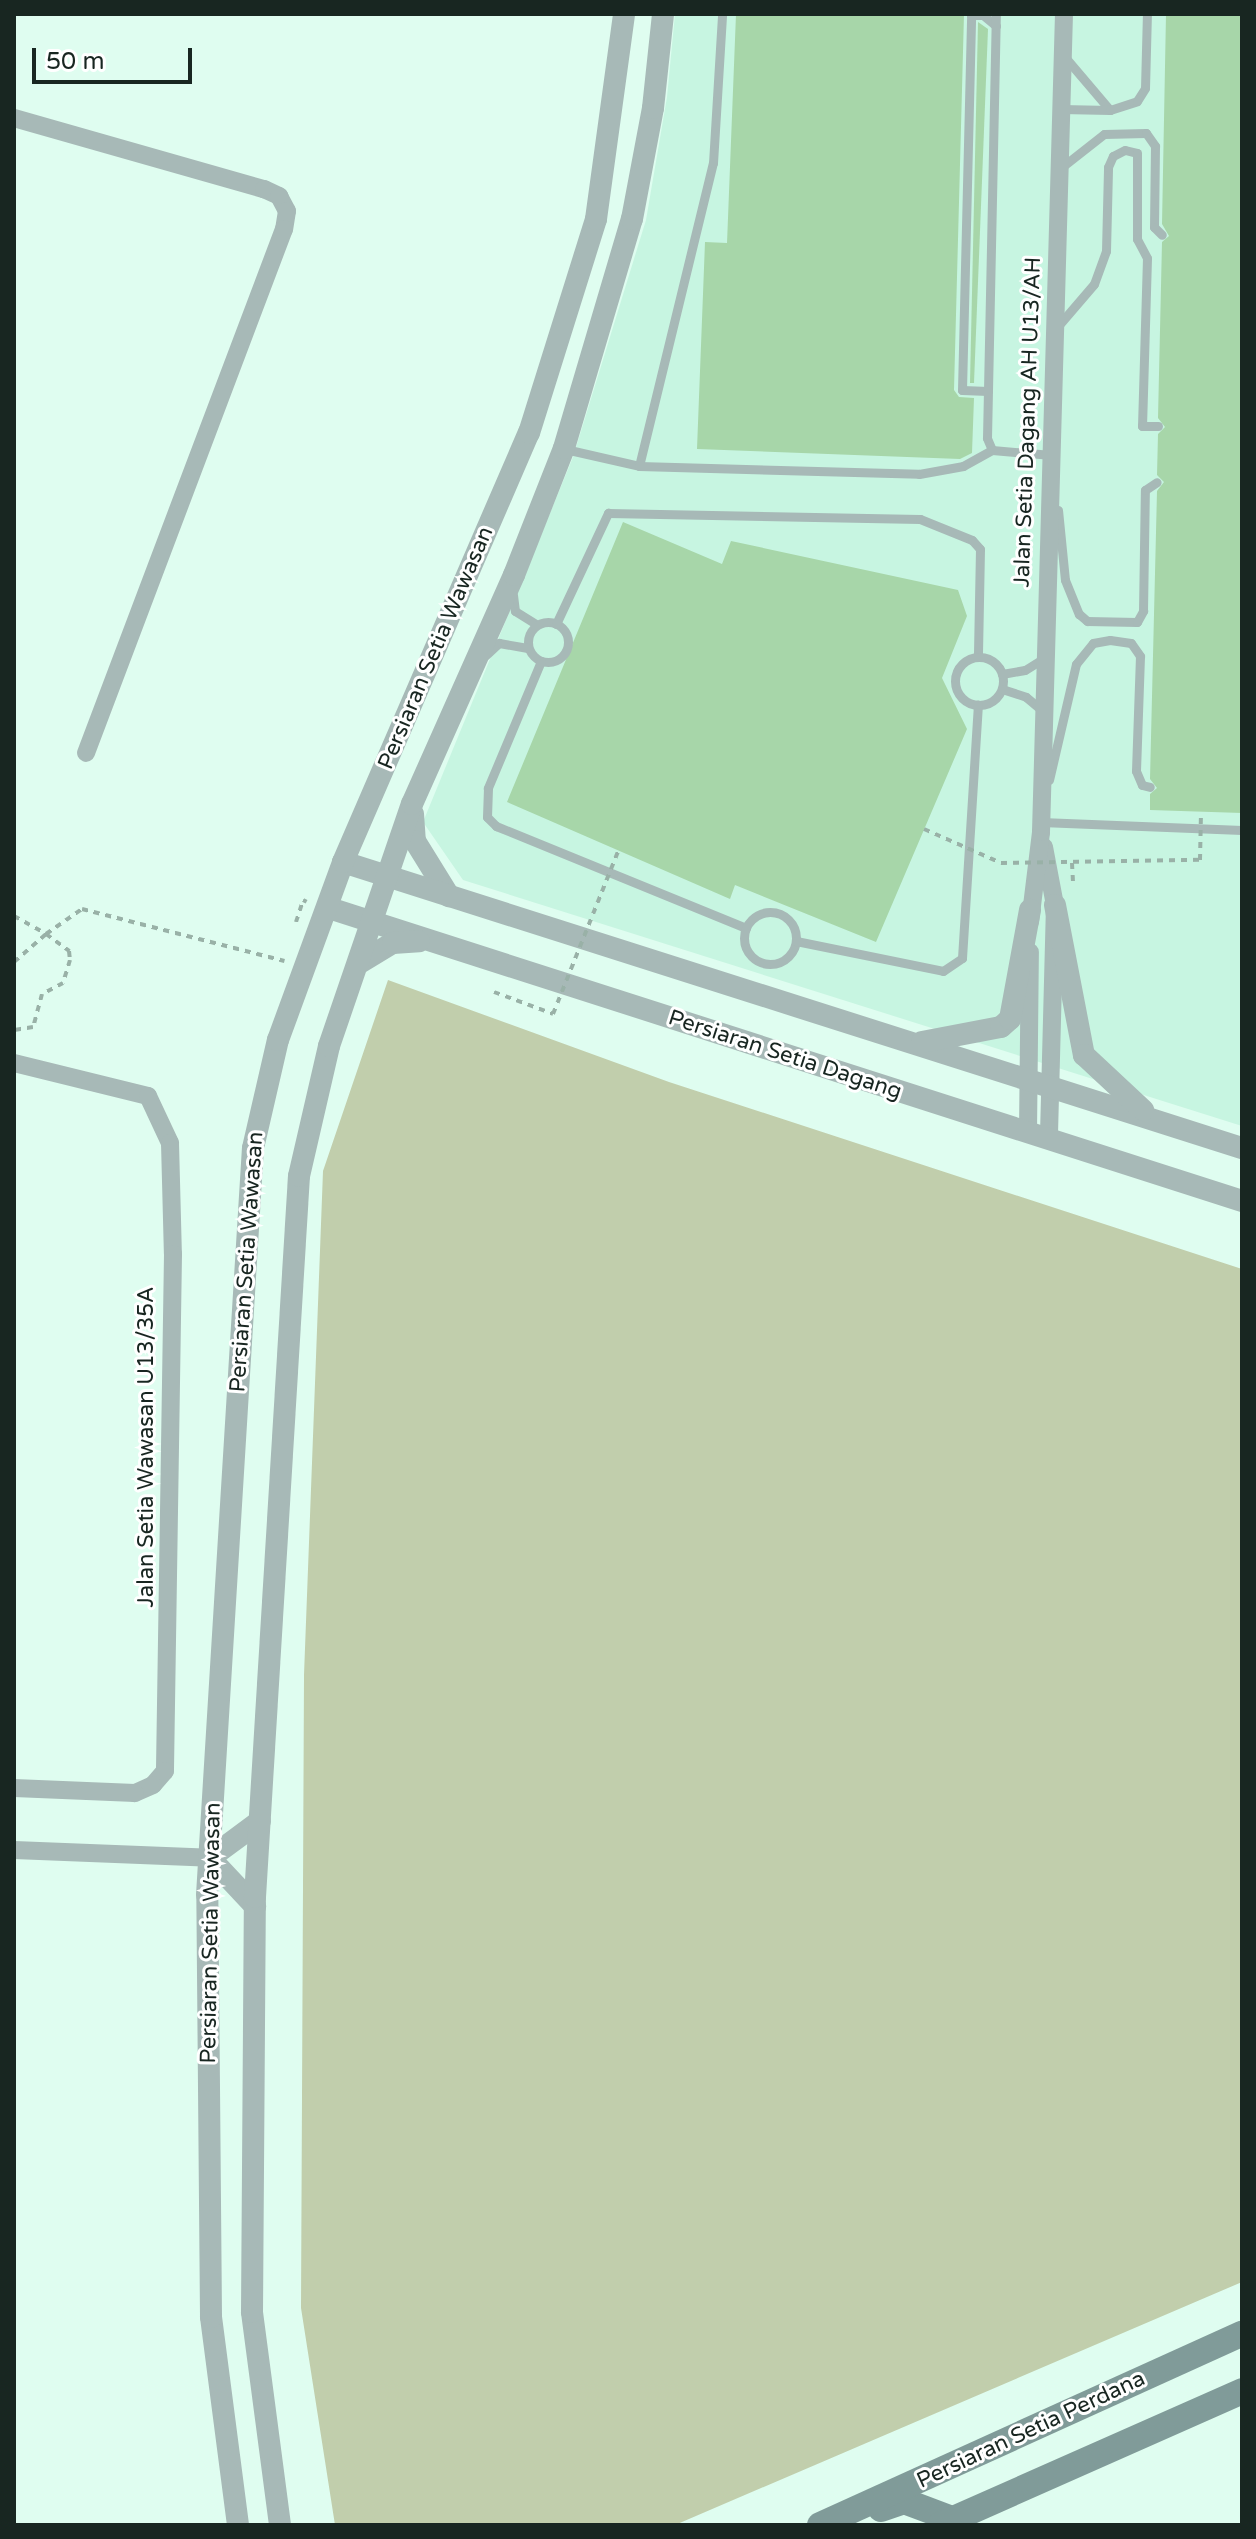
<!DOCTYPE html>
<style>
body{margin:0}
#map{position:relative;width:1256px;height:2539px;overflow:hidden;background:#dffdf0;font-family:"Varela Round",sans-serif}
div>[style]{position:absolute}
.built>*{inset:0;background:#c7f5e1}
.green>*{inset:0;background:#c1ceac}
.building>*{inset:0;background:#a7d6a9}
.path>*{height:4px;margin-top:-2px;transform-origin:0;background:repeating-linear-gradient(90deg,#99b1a7 0 6px,transparent 0 12px)}
.service>*{height:9px;margin:-4.5px;padding:0 4.5px;transform-origin:4.5px;border-radius:4.5px;background:#a7b9b7}
.service>.ring{margin:-4.5px;padding:0;box-sizing:content-box;background:none;border:9px solid #a7b9b7;border-radius:50%}
.minor>*{height:18px;margin:-9px;padding:0 9px;transform-origin:9px;border-radius:9px;background:#a7b9b7}
.tertiary>*{height:22px;margin:-11px;padding:0 11px;transform-origin:11px;border-radius:11px;background:#a7b9b7}
.secondary>*{height:26px;margin:-13px;padding:0 13px;transform-origin:13px;border-radius:13px;background:#809b99}
.path-bridge>*{height:4px;margin-top:-2px;transform-origin:0;background:repeating-linear-gradient(90deg,#99b1a7 0 6px,transparent 0 12px)}
span{translate:-50% -50%;white-space:nowrap;text-align:center;line-height:1.15;-webkit-text-stroke:6px #fff;paint-order:stroke}
.street-label{font-size:22px;color:#182621}
.frame{position:absolute;inset:0;border:16px solid #182621;pointer-events:none}
.scale{position:absolute;left:32px;top:48px;width:160px;height:36px;box-sizing:border-box;border:4px solid #182621;border-top:0;padding-left:10px;font-size:24px;line-height:28px;white-space:nowrap;color:#182621;-webkit-text-stroke:6px #fff;paint-order:stroke}
</style>
<div id="map">
<div class="built">
<i style="clip-path:polygon(675px 14px,1242px 14px,1242px 1126px,463px 880px,423px 822px,573px 457px,646px 220px,667px 97px)"></i>
</div>
<div class="green">
<i style="clip-path:polygon(388px 980px,669px 1082px,1242px 1269px,1242px 2282px,675px 2525px,335px 2525px,301px 2308px,304px 1675px,323px 1171px)"></i>
</div>
<div class="building">
<i style="clip-path:polygon(736px 14px,964px 14px,954px 390px,959px 397px,974px 398px,972px 453px,960px 459px,697px 449px,705px 242px,727px 243px)"></i>
<i style="clip-path:polygon(1166px 14px,1242px 14px,1242px 813px,1150px 810px,1150px 794px,1157px 788px,1150px 779px,1157px 491px,1164px 482px,1157px 475px,1158px 434px,1165px 427px,1158px 418px,1162px 242px,1169px 236px,1162px 224px)"></i>
<i style="clip-path:polygon(978px 22px,988px 29px,974px 383px,970px 383px)"></i>
<i style="clip-path:polygon(623px 522px,722px 564px,731px 541px,958px 590px,967px 616px,942px 678px,967px 729px,876px 942px,735px 885px,730px 899px,507px 802px)"></i>
</div>
<div class="path">
<i style="left:1072px;top:863px;width:22px;rotate:87deg"></i>
<i style="left:14px;top:916px;width:37px;rotate:29deg"></i>
<i style="left:46px;top:934px;width:44px;rotate:-34.8deg"></i>
<i style="left:82px;top:909px;width:209px;rotate:14.4deg"></i>
<i style="left:296px;top:922px;width:23px;rotate:-72deg"></i>
<i style="left:303px;top:900px;width:4px;rotate:27deg"></i>
<i style="left:14px;top:962px;width:43px;rotate:-41.2deg"></i>
<i style="left:46px;top:934px;width:29px;rotate:36deg"></i>
<i style="left:69px;top:951px;width:9px;rotate:84deg"></i>
<i style="left:70px;top:960px;width:24px;rotate:107deg"></i>
<i style="left:63px;top:983px;width:24px;rotate:152deg"></i>
<i style="left:42px;top:994px;width:34px;rotate:105deg"></i>
<i style="left:33px;top:1027px;width:19px;rotate:171deg"></i>
<i style="left:494px;top:992px;width:63px;rotate:20.4deg"></i>
</div>
<div class="service">
<i style="left:1064px;top:56px;width:71px;rotate:49.6deg"></i>
<i style="left:1061px;top:109px;width:49px;rotate:1.2deg"></i>
<i style="left:1110px;top:110px;width:28px;rotate:-18deg"></i>
<i style="left:1137px;top:101px;width:15px;rotate:-58deg"></i>
<i style="left:1145px;top:88px;width:74px;rotate:-88.5deg"></i>
<i style="left:1062px;top:167px;width:53px;rotate:-38.2deg"></i>
<i style="left:1104px;top:134px;width:42px;rotate:-1.4deg"></i>
<i style="left:1146px;top:133px;width:16px;rotate:55deg"></i>
<i style="left:1155px;top:146px;width:81px;rotate:90.7deg"></i>
<i style="left:1154px;top:227px;width:11px;rotate:45deg"></i>
<i style="left:1058px;top:326px;width:55px;rotate:-49.4deg"></i>
<i style="left:1094px;top:284px;width:35px;rotate:-70deg"></i>
<i style="left:1106px;top:251px;width:84px;rotate:-88.6deg"></i>
<i style="left:1108px;top:167px;width:12px;rotate:-66deg"></i>
<i style="left:1113px;top:156px;width:13px;rotate:-27deg"></i>
<i style="left:1125px;top:150px;width:12px;rotate:14deg"></i>
<i style="left:1137px;top:153px;width:86px;rotate:90deg"></i>
<i style="left:1137px;top:239px;width:21px;rotate:62deg"></i>
<i style="left:1147px;top:258px;width:168px;rotate:91.7deg"></i>
<i style="left:1142px;top:426px;width:16px"></i>
<i style="left:988px;top:391px;width:26px;rotate:-178deg"></i>
<i style="left:962px;top:390px;width:375px;rotate:-88.6deg"></i>
<i style="left:971px;top:15px;width:12px"></i>
<i style="left:983px;top:15px;width:17px;rotate:40deg"></i>
<i style="left:565px;top:449px;width:76px;rotate:12.9deg"></i>
<i style="left:639px;top:466px;width:312px;rotate:-76.3deg"></i>
<i style="left:713px;top:163px;width:149px;rotate:-86.5deg"></i>
<i style="left:992px;top:450px;width:13px;rotate:-113deg"></i>
<i style="left:987px;top:438px;width:424px;rotate:-88.8deg"></i>
<i style="left:639px;top:466px;width:280px;rotate:1.6deg"></i>
<i style="left:919px;top:474px;width:45px;rotate:-10.3deg"></i>
<i style="left:963px;top:466px;width:33px;rotate:-29deg"></i>
<i style="left:992px;top:450px;width:60px;rotate:4.8deg"></i>
<i style="left:1058px;top:510px;width:70px;rotate:84.3deg"></i>
<i style="left:1065px;top:580px;width:37px;rotate:68deg"></i>
<i style="left:1079px;top:614px;width:11px;rotate:41deg"></i>
<i style="left:1087px;top:621px;width:50px;rotate:1.1deg"></i>
<i style="left:1137px;top:622px;width:13px;rotate:-61deg"></i>
<i style="left:1143px;top:611px;width:121px;rotate:-89.1deg"></i>
<i style="left:1145px;top:490px;width:14px;rotate:-34deg"></i>
<i style="left:513px;top:595px;width:16px;rotate:83deg"></i>
<i style="left:515px;top:611px;width:26px;rotate:32deg"></i>
<i class="ring" style="left:528px;top:622px;width:31px;height:31px"></i>
<i style="left:556px;top:624px;width:123px;rotate:-64.9deg"></i>
<i style="left:608px;top:513px;width:312px;rotate:1.1deg"></i>
<i style="left:920px;top:519px;width:56px;rotate:22deg"></i>
<i style="left:972px;top:540px;width:12px;rotate:48deg"></i>
<i style="left:980px;top:549px;width:107px;rotate:91.1deg"></i>
<i style="left:486px;top:655px;width:18px;rotate:-43deg"></i>
<i style="left:499px;top:643px;width:29px;rotate:10deg"></i>
<i class="ring" style="left:955px;top:657px;width:39px;height:39px"></i>
<i style="left:541px;top:661px;width:138px;rotate:112.7deg"></i>
<i style="left:488px;top:788px;width:29px;rotate:92deg"></i>
<i style="left:487px;top:817px;width:13px;rotate:45deg"></i>
<i style="left:496px;top:826px;width:270px;rotate:22.2deg"></i>
<i style="left:1002px;top:674px;width:23px;rotate:-10deg"></i>
<i style="left:1025px;top:670px;width:25px;rotate:-32deg"></i>
<i style="left:1002px;top:689px;width:25px;rotate:18deg"></i>
<i style="left:1026px;top:697px;width:23px;rotate:40deg"></i>
<i style="left:1049px;top:780px;width:119px;rotate:-76.9deg"></i>
<i style="left:1076px;top:664px;width:27px;rotate:-51deg"></i>
<i style="left:1093px;top:643px;width:17px;rotate:-10deg"></i>
<i style="left:1110px;top:640px;width:21px;rotate:8deg"></i>
<i style="left:1131px;top:643px;width:16px;rotate:55deg"></i>
<i style="left:1140px;top:656px;width:115px;rotate:92deg"></i>
<i style="left:1136px;top:771px;width:15px;rotate:67deg"></i>
<i style="left:1142px;top:785px;width:8px;rotate:14deg"></i>
<i style="left:1041px;top:822px;width:201px;rotate:2.3deg"></i>
<i class="ring" style="left:744px;top:912px;width:43px;height:43px"></i>
<i style="left:796px;top:941px;width:150px;rotate:11.5deg"></i>
<i style="left:943px;top:971px;width:23px;rotate:-34deg"></i>
<i style="left:962px;top:958px;width:254px;rotate:-86.4deg"></i>
</div>
<div class="minor">
<i style="left:14px;top:118px;width:260px;rotate:15.9deg"></i>
<i style="left:264px;top:189px;width:17px;rotate:25deg"></i>
<i style="left:279px;top:196px;width:17px;rotate:62deg"></i>
<i style="left:287px;top:211px;width:18px;rotate:99deg"></i>
<i style="left:284px;top:229px;width:560px;rotate:110.7deg"></i>
<i style="left:1044px;top:847px;width:59px;rotate:79.3deg"></i>
<i style="left:1055px;top:905px;width:234px;rotate:91.5deg"></i>
<i style="left:1030px;top:922px;width:91px;rotate:-83deg"></i>
<i style="left:1041px;top:832px;width:818px;rotate:-88.39deg"></i>
<i style="left:14px;top:1063px;width:138px;rotate:13.8deg"></i>
<i style="left:148px;top:1096px;width:52px;rotate:64.9deg"></i>
<i style="left:170px;top:1143px;width:111px;rotate:88.5deg"></i>
<i style="left:173px;top:1254px;width:517px;rotate:90.89deg"></i>
<i style="left:165px;top:1771px;width:18px;rotate:131deg"></i>
<i style="left:153px;top:1785px;width:20px;rotate:156deg"></i>
<i style="left:135px;top:1793px;width:121px;rotate:-177.6deg"></i>
<i style="left:1028px;top:1133px;width:181px;rotate:-89.4deg"></i>
<i style="left:14px;top:1850px;width:196px;rotate:2.3deg"></i>
</div>
<div class="tertiary">
<i style="left:413px;top:814px;width:27px;rotate:86deg"></i>
<i style="left:415px;top:841px;width:65px;rotate:58.3deg"></i>
<i style="left:343px;top:862px;width:943px;rotate:17.65deg"></i>
<i style="left:1055px;top:905px;width:153px;rotate:79.1deg"></i>
<i style="left:1084px;top:1055px;width:81px;rotate:43deg"></i>
<i style="left:329px;top:908px;width:959px;rotate:17.79deg"></i>
<i style="left:361px;top:962px;width:37px;rotate:-31deg"></i>
<i style="left:393px;top:943px;width:26px;rotate:-4deg"></i>
<i style="left:922px;top:1042px;width:80px;rotate:-10.8deg"></i>
<i style="left:1001px;top:1027px;width:12px;rotate:-42deg"></i>
<i style="left:1010px;top:1019px;width:111px;rotate:-79.6deg"></i>
<i style="left:210px;top:1858px;width:66px;rotate:46.8deg"></i>
<i style="left:210px;top:1858px;width:62px;rotate:-36.5deg"></i>
<i style="left:238px;top:2525px;width:210px;rotate:-97.4deg"></i>
<i style="left:211px;top:2317px;width:422px;rotate:-90.5deg"></i>
<i style="left:207px;top:1895px;width:748px;rotate:-86.48deg"></i>
<i style="left:253px;top:1148px;width:111px;rotate:-77deg"></i>
<i style="left:278px;top:1040px;width:189px;rotate:-69.9deg"></i>
<i style="left:343px;top:862px;width:468px;rotate:-66.6deg"></i>
<i style="left:529px;top:433px;width:224px;rotate:-72.6deg"></i>
<i style="left:596px;top:219px;width:207px;rotate:-82.2deg"></i>
<i style="left:280px;top:2525px;width:215px;rotate:-97.5deg"></i>
<i style="left:252px;top:2312px;width:415px;rotate:-89.6deg"></i>
<i style="left:255px;top:1897px;width:722px;rotate:-86.51deg"></i>
<i style="left:299px;top:1176px;width:133px;rotate:-77deg"></i>
<i style="left:329px;top:1046px;width:256px;rotate:-71.1deg"></i>
<i style="left:412px;top:804px;width:251px;rotate:-66deg"></i>
<i style="left:514px;top:575px;width:136px;rotate:-68.5deg"></i>
<i style="left:564px;top:448px;width:239px;rotate:-73.5deg"></i>
<i style="left:632px;top:219px;width:113px;rotate:-79.3deg"></i>
<i style="left:653px;top:108px;width:95px;rotate:-83.9deg"></i>
</div>
<div class="secondary">
<i style="left:881px;top:2509px;width:24px;rotate:-19deg"></i>
<i style="left:904px;top:2501px;width:51px;rotate:20.6deg"></i>
<i style="left:820px;top:2525px;width:463px;rotate:-24.4deg"></i>
<i style="left:940px;top:2525px;width:330px;rotate:-23.9deg"></i>
</div>
<div class="path-bridge">
<i style="left:924px;top:829px;width:84px;rotate:23.8deg"></i>
<i style="left:1001px;top:863px;width:199px;rotate:-0.9deg"></i>
<i style="left:1200px;top:860px;width:48px;rotate:-88.8deg"></i>
<i style="left:553px;top:1014px;width:178px;rotate:-68.2deg"></i>
</div>
<div class="street-label">
<span style="left:1028px;top:422px;rotate:-88deg">Jalan Setia Dagang AH U13/AH</span>
<span style="left:436px;top:648px;rotate:-67deg">Persiaran Setia Wawasan</span>
<span style="left:785px;top:1055px;rotate:18deg">Persiaran Setia Dagang</span>
<span style="left:247px;top:1262px;rotate:-86deg">Persiaran Setia Wawasan</span>
<span style="left:147px;top:1447px;rotate:-90deg">Jalan Setia Wawasan U13/35A</span>
<span style="left:211px;top:1933px;rotate:-89deg">Persiaran Setia Wawasan</span>
<span style="left:1031px;top:2430px;rotate:-25deg">Persiaran Setia Perdana</span>
</div>
<div class="frame"></div>
<div class="scale">50 m</div>
</div>
